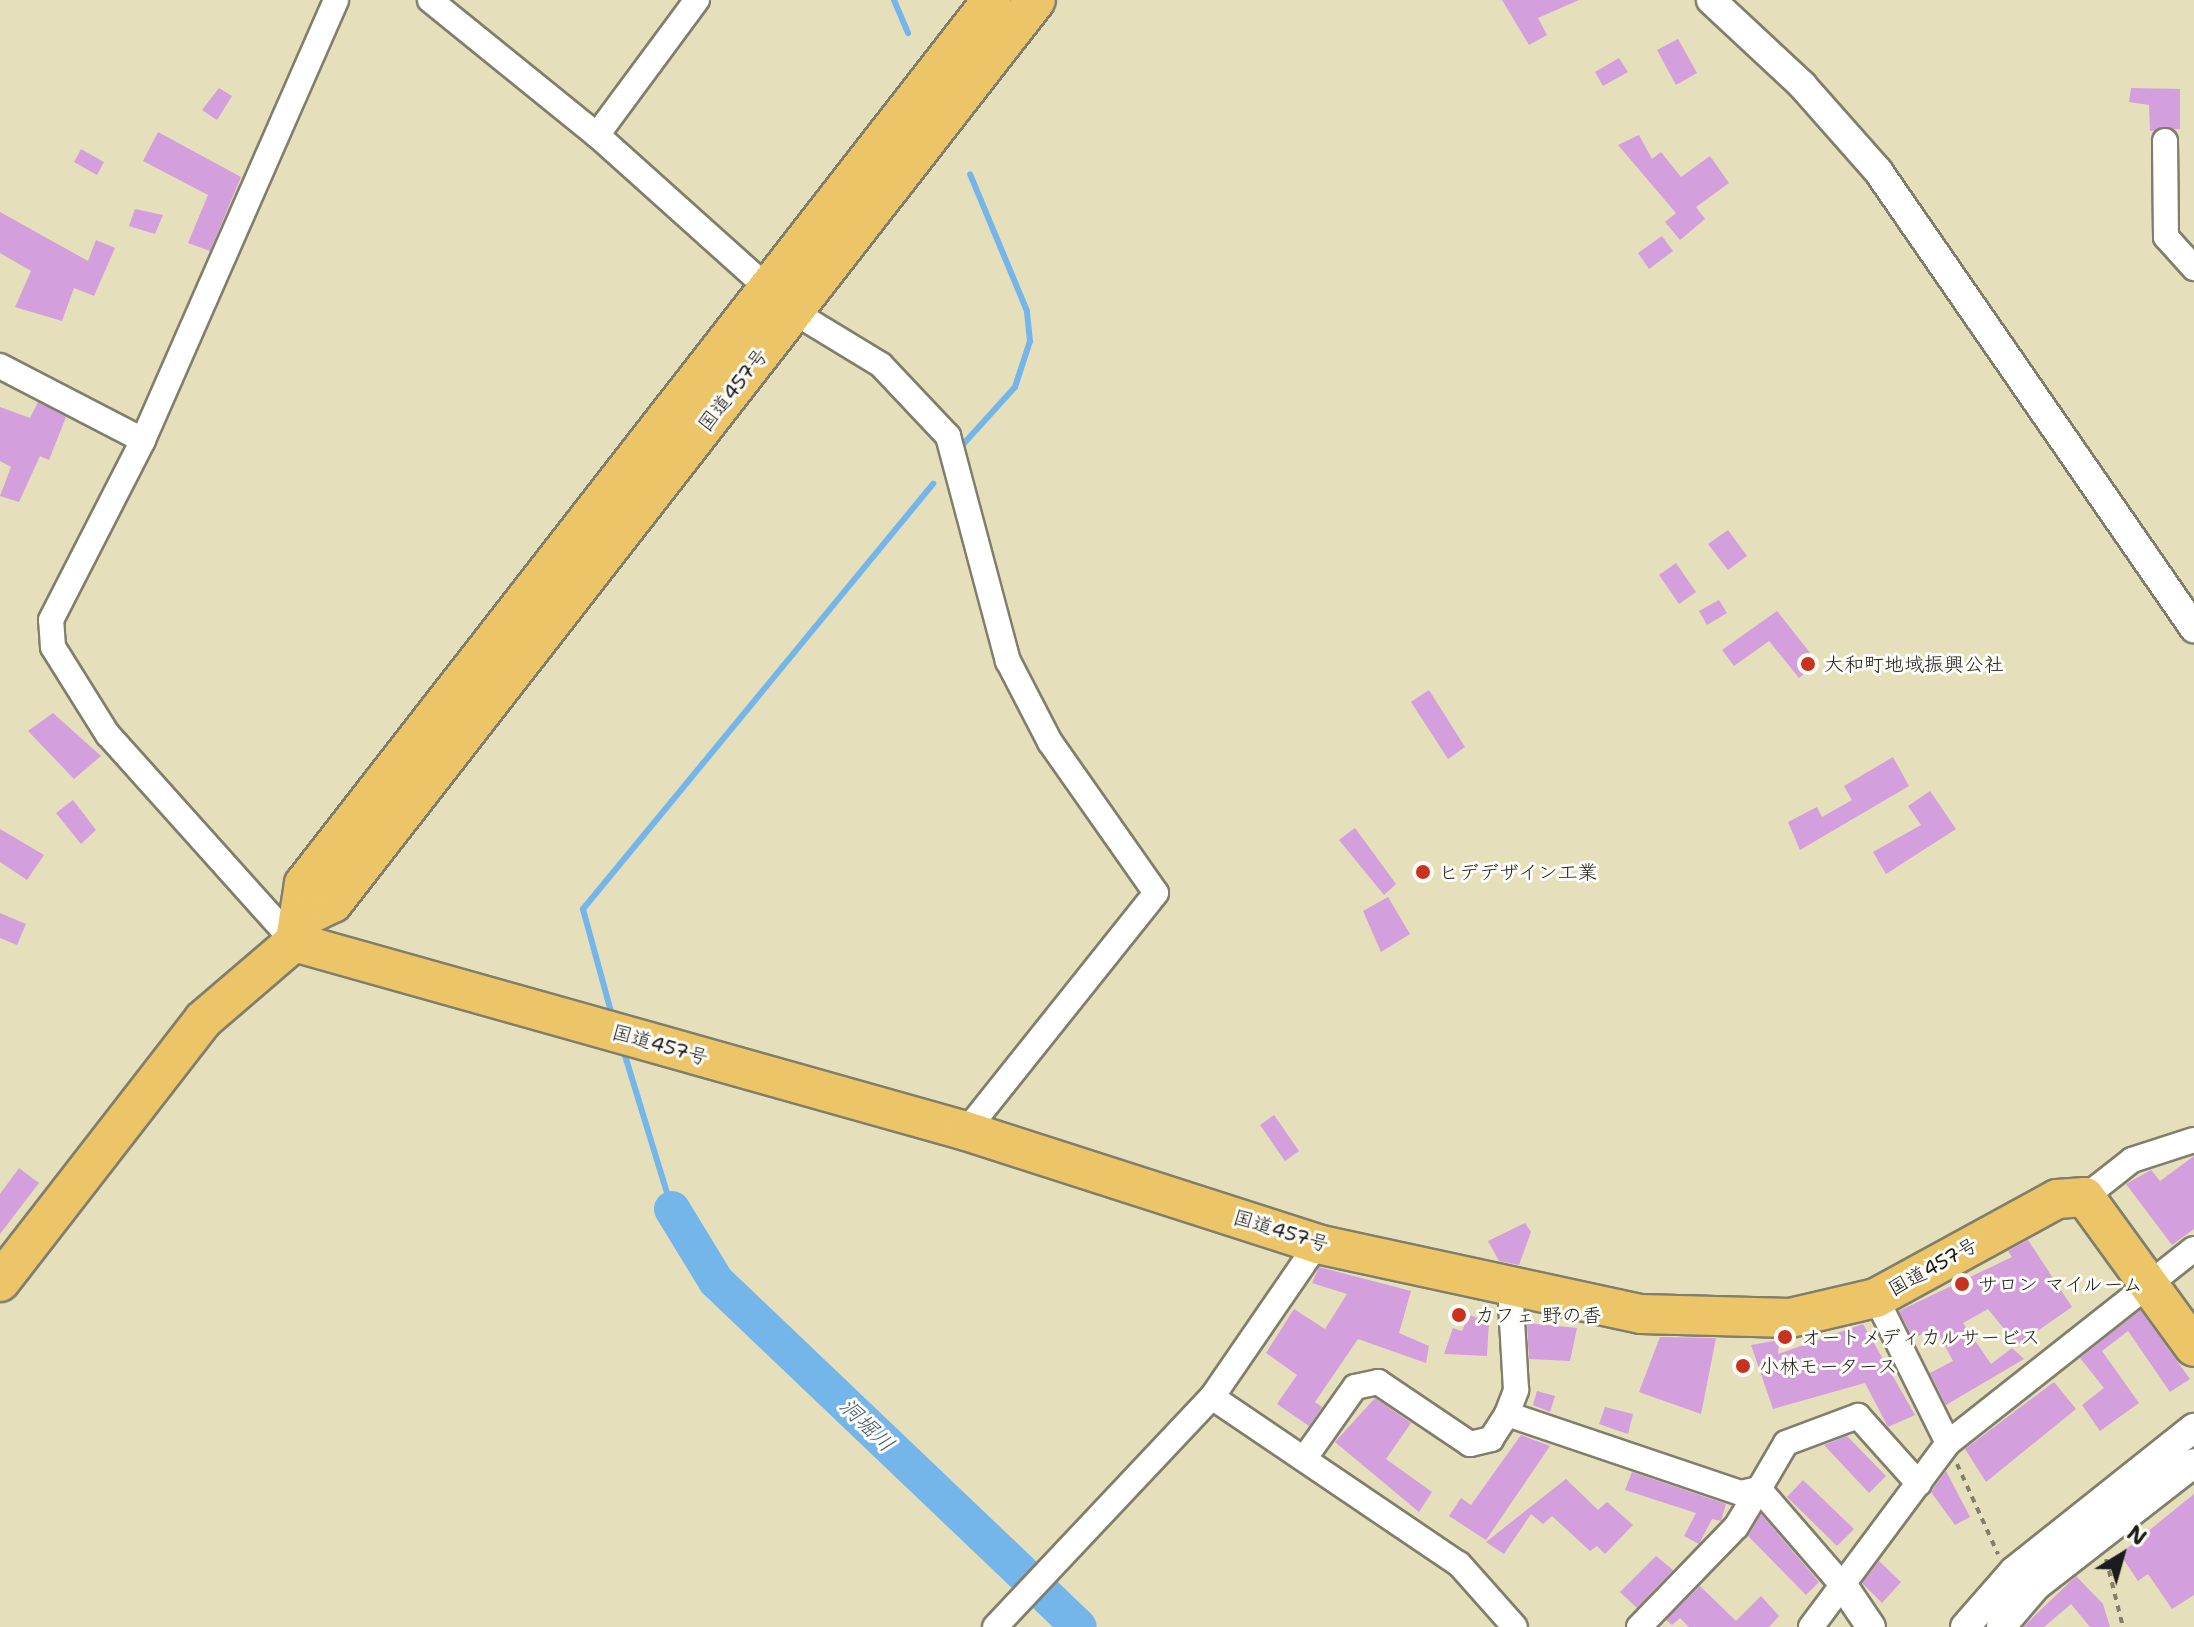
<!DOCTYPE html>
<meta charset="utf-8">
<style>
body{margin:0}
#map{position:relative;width:2194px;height:1627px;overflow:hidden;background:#e6dfbb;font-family:"Shantell Sans","Klee One",sans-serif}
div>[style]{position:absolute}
.stream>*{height:6px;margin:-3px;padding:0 3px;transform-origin:3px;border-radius:3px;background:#74b6e9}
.river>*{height:36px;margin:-18px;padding:0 18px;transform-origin:18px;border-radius:18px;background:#74b6e9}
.building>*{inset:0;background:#d39fdc}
.path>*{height:4px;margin-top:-2px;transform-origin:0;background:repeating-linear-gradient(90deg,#817e6c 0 6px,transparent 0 12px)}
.roads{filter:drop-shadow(2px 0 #817e6c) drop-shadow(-2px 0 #817e6c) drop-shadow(0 2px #817e6c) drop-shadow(0 -2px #817e6c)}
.minor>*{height:24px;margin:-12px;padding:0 12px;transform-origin:12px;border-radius:12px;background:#fff}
.tertiary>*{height:28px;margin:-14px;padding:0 14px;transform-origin:14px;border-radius:14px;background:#fff}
.trunk>*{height:38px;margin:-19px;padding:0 19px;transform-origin:19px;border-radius:19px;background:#edc569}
.dots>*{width:22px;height:22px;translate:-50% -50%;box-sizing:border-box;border:4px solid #fdfcf7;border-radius:50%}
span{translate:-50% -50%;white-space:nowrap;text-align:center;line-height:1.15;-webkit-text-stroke:6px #fdfcf7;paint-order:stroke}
.street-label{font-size:20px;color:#1c1c1c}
.poi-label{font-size:20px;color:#1c1c1c}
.left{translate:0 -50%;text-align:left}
.water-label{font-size:22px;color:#3f5a6e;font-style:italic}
.north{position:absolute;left:2082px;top:1515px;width:80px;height:80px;-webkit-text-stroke:6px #fdfcf7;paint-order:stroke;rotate:37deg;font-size:22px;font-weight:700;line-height:32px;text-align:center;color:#1c1c1c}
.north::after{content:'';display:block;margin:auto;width:28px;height:36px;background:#1c1c1c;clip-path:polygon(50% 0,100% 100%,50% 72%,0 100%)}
</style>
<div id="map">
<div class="stream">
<i style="left:894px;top:0;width:36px;rotate:67deg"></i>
<i style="left:958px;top:450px;width:85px;rotate:-47.9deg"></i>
<i style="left:1015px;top:387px;width:48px;rotate:-71.9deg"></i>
<i style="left:1030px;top:341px;width:30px;rotate:-96deg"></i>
<i style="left:1027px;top:311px;width:148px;rotate:-112.6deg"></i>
<i style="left:613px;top:1019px;width:114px;rotate:-105.3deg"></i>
<i style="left:583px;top:909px;width:551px;rotate:-50.53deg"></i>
<i style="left:623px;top:1049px;width:167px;rotate:73deg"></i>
</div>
<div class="river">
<i style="left:672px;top:1209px;width:84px;rotate:58.6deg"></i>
<i style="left:716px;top:1281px;width:501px;rotate:43.63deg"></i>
</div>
<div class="building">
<i style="clip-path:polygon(1502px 0,1579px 0,1538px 18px,1547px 35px,1529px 45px)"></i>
<i style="clip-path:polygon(1678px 39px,1697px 73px,1676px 85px,1657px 50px)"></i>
<i style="clip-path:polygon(1619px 58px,1628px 72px,1603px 86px,1595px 72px)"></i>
<i style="clip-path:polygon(219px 88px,232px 96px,217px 120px,202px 110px)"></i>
<i style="clip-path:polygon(2131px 88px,2180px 89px,2180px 129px,2150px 131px,2149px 105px,2129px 102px)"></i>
<i style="clip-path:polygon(158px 132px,241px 177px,210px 251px,188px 243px,208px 195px,143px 161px)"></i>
<i style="clip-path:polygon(1639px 135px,1652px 159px,1661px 152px,1681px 177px,1710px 156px,1729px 183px,1696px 207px,1705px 219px,1680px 240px,1665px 222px,1676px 213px,1618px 145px)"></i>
<i style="clip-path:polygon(81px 149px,104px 162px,97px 175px,74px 162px)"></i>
<i style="clip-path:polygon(135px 209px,163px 215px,155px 234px,129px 226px)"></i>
<i style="clip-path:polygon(0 212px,88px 261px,96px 240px,115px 248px,94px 296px,74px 288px,62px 321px,15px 307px,31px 271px,0 253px)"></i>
<i style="clip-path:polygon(1662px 236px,1673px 251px,1649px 269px,1638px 253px)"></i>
<i style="clip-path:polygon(38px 402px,66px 417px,49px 460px,40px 456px,19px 502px,0 496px,11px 467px,0 461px,0 407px,30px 418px)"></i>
<i style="clip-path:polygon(1728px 530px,1747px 556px,1728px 570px,1708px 544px)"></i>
<i style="clip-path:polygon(1676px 563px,1696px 592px,1679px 604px,1659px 575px)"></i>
<i style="clip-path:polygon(1719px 600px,1727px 613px,1707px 625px,1699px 611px)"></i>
<i style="clip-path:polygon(1777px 611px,1818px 663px,1799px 678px,1769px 641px,1734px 666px,1722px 650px)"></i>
<i style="clip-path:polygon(1429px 690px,1465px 747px,1448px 759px,1411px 702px)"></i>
<i style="clip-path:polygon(53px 713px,101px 756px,74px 779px,28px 731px)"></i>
<i style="clip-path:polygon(1893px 757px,1909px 786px,1800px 850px,1788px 822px,1817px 807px,1822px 817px,1852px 800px,1844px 786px)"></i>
<i style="clip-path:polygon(1930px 791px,1956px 829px,1886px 874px,1873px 852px,1921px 825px,1908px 806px)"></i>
<i style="clip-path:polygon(73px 800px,96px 830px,81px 844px,56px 813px)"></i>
<i style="clip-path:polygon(1355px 828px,1396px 884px,1384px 895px,1339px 840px)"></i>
<i style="clip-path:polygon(0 829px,44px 855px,27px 880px,0 862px)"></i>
<i style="clip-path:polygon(1388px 897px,1410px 934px,1381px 952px,1363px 911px)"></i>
<i style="clip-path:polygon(0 913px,26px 924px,17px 945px,0 938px)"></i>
<i style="clip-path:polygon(1274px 1115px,1299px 1151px,1285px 1161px,1260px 1125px)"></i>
<i style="clip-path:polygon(2194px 1156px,2194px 1229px,2172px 1245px,2126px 1184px,2151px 1170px,2160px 1181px)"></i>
<i style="clip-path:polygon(19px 1168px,39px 1183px,0 1234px,0 1194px)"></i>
<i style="clip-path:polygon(1525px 1223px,1531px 1232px,1519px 1265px,1499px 1261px,1488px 1241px)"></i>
<i style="clip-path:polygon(2028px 1240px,2072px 1307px,2017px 1345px,1988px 1309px,1963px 1323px,1991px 1364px,2012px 1348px,2024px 1359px,1946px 1405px,1930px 1373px,1953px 1361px,1935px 1327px,1913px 1339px,1899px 1311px,2012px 1257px,2008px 1251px)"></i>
<i style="clip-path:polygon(1319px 1267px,1411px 1291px,1399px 1333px,1429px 1346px,1426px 1363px,1358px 1339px,1315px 1402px,1322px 1407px,1309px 1426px,1277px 1404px,1297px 1375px,1266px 1353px,1294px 1309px,1325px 1329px,1347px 1294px,1312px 1283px)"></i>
<i style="clip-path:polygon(2140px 1310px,2190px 1379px,2170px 1392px,2128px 1331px,2102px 1351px,2139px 1403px,2100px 1431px,2082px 1405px,2104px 1388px,2080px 1358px)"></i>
<i style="clip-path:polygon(1469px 1315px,1489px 1322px,1487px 1356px,1444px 1354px,1453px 1328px,1462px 1331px)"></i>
<i style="clip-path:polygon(1527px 1323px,1577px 1328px,1570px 1361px,1529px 1359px)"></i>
<i style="clip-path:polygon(1863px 1324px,1915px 1415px,1888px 1427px,1865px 1383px,1773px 1409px,1751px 1345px,1779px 1340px,1778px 1354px)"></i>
<i style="clip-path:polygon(1660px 1337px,1716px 1338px,1701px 1414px,1639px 1392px)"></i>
<i style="clip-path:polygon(2054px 1382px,2076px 1409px,1986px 1482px,1965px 1449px)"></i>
<i style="clip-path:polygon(1537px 1391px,1555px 1396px,1550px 1412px,1533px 1405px)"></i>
<i style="clip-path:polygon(1375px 1398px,1411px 1423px,1386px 1459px,1432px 1492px,1419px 1512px,1335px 1442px)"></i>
<i style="clip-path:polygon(1605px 1407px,1633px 1414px,1628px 1434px,1599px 1424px)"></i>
<i style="clip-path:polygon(1521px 1435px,1550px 1446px,1486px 1540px,1449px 1516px,1461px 1498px,1471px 1505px)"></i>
<i style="clip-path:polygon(1847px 1436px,1886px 1476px,1869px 1493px,1824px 1445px)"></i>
<i style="clip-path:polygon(1946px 1471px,1970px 1517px,1955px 1525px,1931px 1492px)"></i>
<i style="clip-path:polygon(1632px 1472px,1726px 1504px,1721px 1521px,1712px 1519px,1699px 1544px,1684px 1536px,1696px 1513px,1625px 1490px)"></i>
<i style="clip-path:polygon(1566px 1479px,1598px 1510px,1607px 1502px,1633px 1525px,1605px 1554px,1597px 1546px,1590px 1551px,1552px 1516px,1543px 1524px,1531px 1514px,1504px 1554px,1486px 1542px)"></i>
<i style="clip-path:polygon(1803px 1480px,1854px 1529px,1837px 1546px,1787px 1497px)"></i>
<i style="clip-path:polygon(2194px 1494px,2194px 1595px,2172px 1609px,2148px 1574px,2138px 1581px,2120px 1554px)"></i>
<i style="clip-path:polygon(1761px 1514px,1819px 1582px,1806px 1595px,1748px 1536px)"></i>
<i style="clip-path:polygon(1656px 1556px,1673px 1570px,1637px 1608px,1620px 1592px)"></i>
<i style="clip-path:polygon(1879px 1561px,1901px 1582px,1882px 1603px,1862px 1583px)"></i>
<i style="clip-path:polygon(2076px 1576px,2103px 1604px,2110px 1627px,2090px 1627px,2071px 1604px,2044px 1627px,2023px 1627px)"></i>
<i style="clip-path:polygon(1700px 1586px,1736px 1621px,1761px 1596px,1779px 1616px,1769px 1627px,1689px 1627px,1680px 1618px,1672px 1625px,1666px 1620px)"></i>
</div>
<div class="path">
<i style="left:1957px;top:1464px;width:99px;rotate:65.5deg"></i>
<i style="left:2106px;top:1559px;width:70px;rotate:76deg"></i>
</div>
<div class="roads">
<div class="minor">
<i style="left:430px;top:0;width:215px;rotate:39deg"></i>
<i style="left:597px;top:135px;width:265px;rotate:41.9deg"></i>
<i style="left:794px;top:312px;width:102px;rotate:31.3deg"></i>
<i style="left:881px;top:365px;width:98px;rotate:46.7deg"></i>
<i style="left:948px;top:436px;width:233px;rotate:75.1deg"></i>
<i style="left:1008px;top:661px;width:91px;rotate:62.6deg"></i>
<i style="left:1050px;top:742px;width:184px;rotate:54.9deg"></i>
<i style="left:1156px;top:893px;width:305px;rotate:128.6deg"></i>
<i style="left:597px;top:135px;width:168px;rotate:-53.5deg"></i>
<i style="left:2165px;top:141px;width:96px;rotate:89.4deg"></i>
<i style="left:2166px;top:237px;width:42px;rotate:47.9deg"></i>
<i style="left:0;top:366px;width:161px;rotate:27.4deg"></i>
<i style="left:294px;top:942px;width:278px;rotate:-131.9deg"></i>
<i style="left:108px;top:735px;width:104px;rotate:-122deg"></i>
<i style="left:53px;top:647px;width:27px;rotate:-94deg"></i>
<i style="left:51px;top:620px;width:202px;rotate:-62.9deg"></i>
<i style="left:143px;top:440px;width:480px;rotate:-66.3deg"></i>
<i style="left:2085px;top:1197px;width:60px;rotate:-38.2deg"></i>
<i style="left:2132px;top:1160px;width:65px;rotate:-17.9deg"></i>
<i style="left:1876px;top:1298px;width:162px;rotate:63.6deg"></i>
<i style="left:1948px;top:1443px;width:313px;rotate:-38.3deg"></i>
<i style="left:1212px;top:1397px;width:298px;rotate:34.1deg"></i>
<i style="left:1459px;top:1564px;width:84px;rotate:48.4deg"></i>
<i style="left:1507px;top:1414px;width:26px;rotate:-69deg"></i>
<i style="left:1516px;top:1390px;width:103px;rotate:-93.3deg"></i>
<i style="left:1304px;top:1459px;width:88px;rotate:-54.7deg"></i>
<i style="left:1355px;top:1387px;width:24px;rotate:-12deg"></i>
<i style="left:1378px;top:1382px;width:111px;rotate:34deg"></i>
<i style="left:1470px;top:1444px;width:22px;rotate:-13deg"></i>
<i style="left:1491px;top:1439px;width:30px;rotate:-57deg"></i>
<i style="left:1507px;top:1414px;width:247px;rotate:18.7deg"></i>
<i style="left:1741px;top:1493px;width:18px;rotate:-13deg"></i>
<i style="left:1844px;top:1587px;width:130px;rotate:-130.9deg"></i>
<i style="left:1759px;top:1489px;width:53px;rotate:-59.6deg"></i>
<i style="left:1786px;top:1443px;width:77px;rotate:-20.6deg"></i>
<i style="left:1858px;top:1416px;width:91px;rotate:48.1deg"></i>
<i style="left:995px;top:1627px;width:316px;rotate:-46.7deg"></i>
<i style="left:1212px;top:1397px;width:186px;rotate:-55.5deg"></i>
<i style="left:1639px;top:1627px;width:139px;rotate:-45.9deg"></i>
<i style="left:1736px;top:1527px;width:44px;rotate:-58.8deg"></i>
<i style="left:1811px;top:1627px;width:229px;rotate:-53.3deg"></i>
</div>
<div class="tertiary">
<i style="left:1711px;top:0;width:125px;rotate:43deg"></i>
<i style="left:1802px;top:85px;width:115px;rotate:48.5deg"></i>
<i style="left:1878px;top:171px;width:556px;rotate:55.34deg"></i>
<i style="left:1844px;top:1587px;width:48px;rotate:56deg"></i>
<i style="left:1965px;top:1627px;width:74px;rotate:-48.8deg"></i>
<i style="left:2014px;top:1571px;width:230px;rotate:-38.5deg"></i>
<i style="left:2001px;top:1627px;width:54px;rotate:-49.5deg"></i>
<i style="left:2036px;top:1586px;width:200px;rotate:-37.9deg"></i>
</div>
<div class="trunk">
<i style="left:300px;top:919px;width:37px;rotate:-26deg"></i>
<i style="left:333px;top:903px;width:1144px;rotate:-52.1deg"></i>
<i style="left:295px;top:940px;width:57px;rotate:-80.9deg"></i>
<i style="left:304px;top:884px;width:1120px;rotate:-52.11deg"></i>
<i style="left:0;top:1282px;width:331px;rotate:-52.2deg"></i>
<i style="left:203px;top:1020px;width:120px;rotate:-40.6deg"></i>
<i style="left:294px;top:942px;width:698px;rotate:15.71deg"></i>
<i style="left:966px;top:1131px;width:369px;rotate:17.8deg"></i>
<i style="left:1317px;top:1244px;width:331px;rotate:12.2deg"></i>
<i style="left:1641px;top:1314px;width:149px;rotate:1.5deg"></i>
<i style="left:1790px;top:1318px;width:88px;rotate:-13.1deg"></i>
<i style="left:1876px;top:1298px;width:206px;rotate:-28.7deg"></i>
<i style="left:2057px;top:1199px;width:28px;rotate:-4deg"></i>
<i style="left:2085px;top:1197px;width:185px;rotate:54deg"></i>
</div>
</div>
<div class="dots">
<i style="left:1808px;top:664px;background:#c8321e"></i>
<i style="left:1423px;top:872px;background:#c8321e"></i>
<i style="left:1962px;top:1284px;background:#c8321e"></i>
<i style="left:1459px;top:1315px;background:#c8321e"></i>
<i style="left:1785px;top:1337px;background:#c8321e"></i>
<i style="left:1743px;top:1366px;background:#c8321e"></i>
</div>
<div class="street-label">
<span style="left:733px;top:390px;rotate:-52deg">国道457号</span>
<span style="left:660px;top:1045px;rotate:16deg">国道457号</span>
<span style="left:1281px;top:1231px;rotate:17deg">国道457号</span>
<span style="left:1933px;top:1267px;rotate:-29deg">国道457号</span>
</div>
<div class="poi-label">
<span class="left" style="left:1824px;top:664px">大和町地域振興公社</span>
<span class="left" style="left:1439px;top:872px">ヒデデザイン工業</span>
<span class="left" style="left:1978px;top:1284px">サロン マイルーム</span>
<span class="left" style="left:1475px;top:1315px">カフェ 野の香</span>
<span class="left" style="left:1801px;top:1337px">オートメディカルサービス</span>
<span class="left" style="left:1759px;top:1366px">小林モータース</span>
</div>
<div class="water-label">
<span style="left:867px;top:1425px;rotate:44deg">洞堀川</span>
</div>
<div class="north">N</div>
</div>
